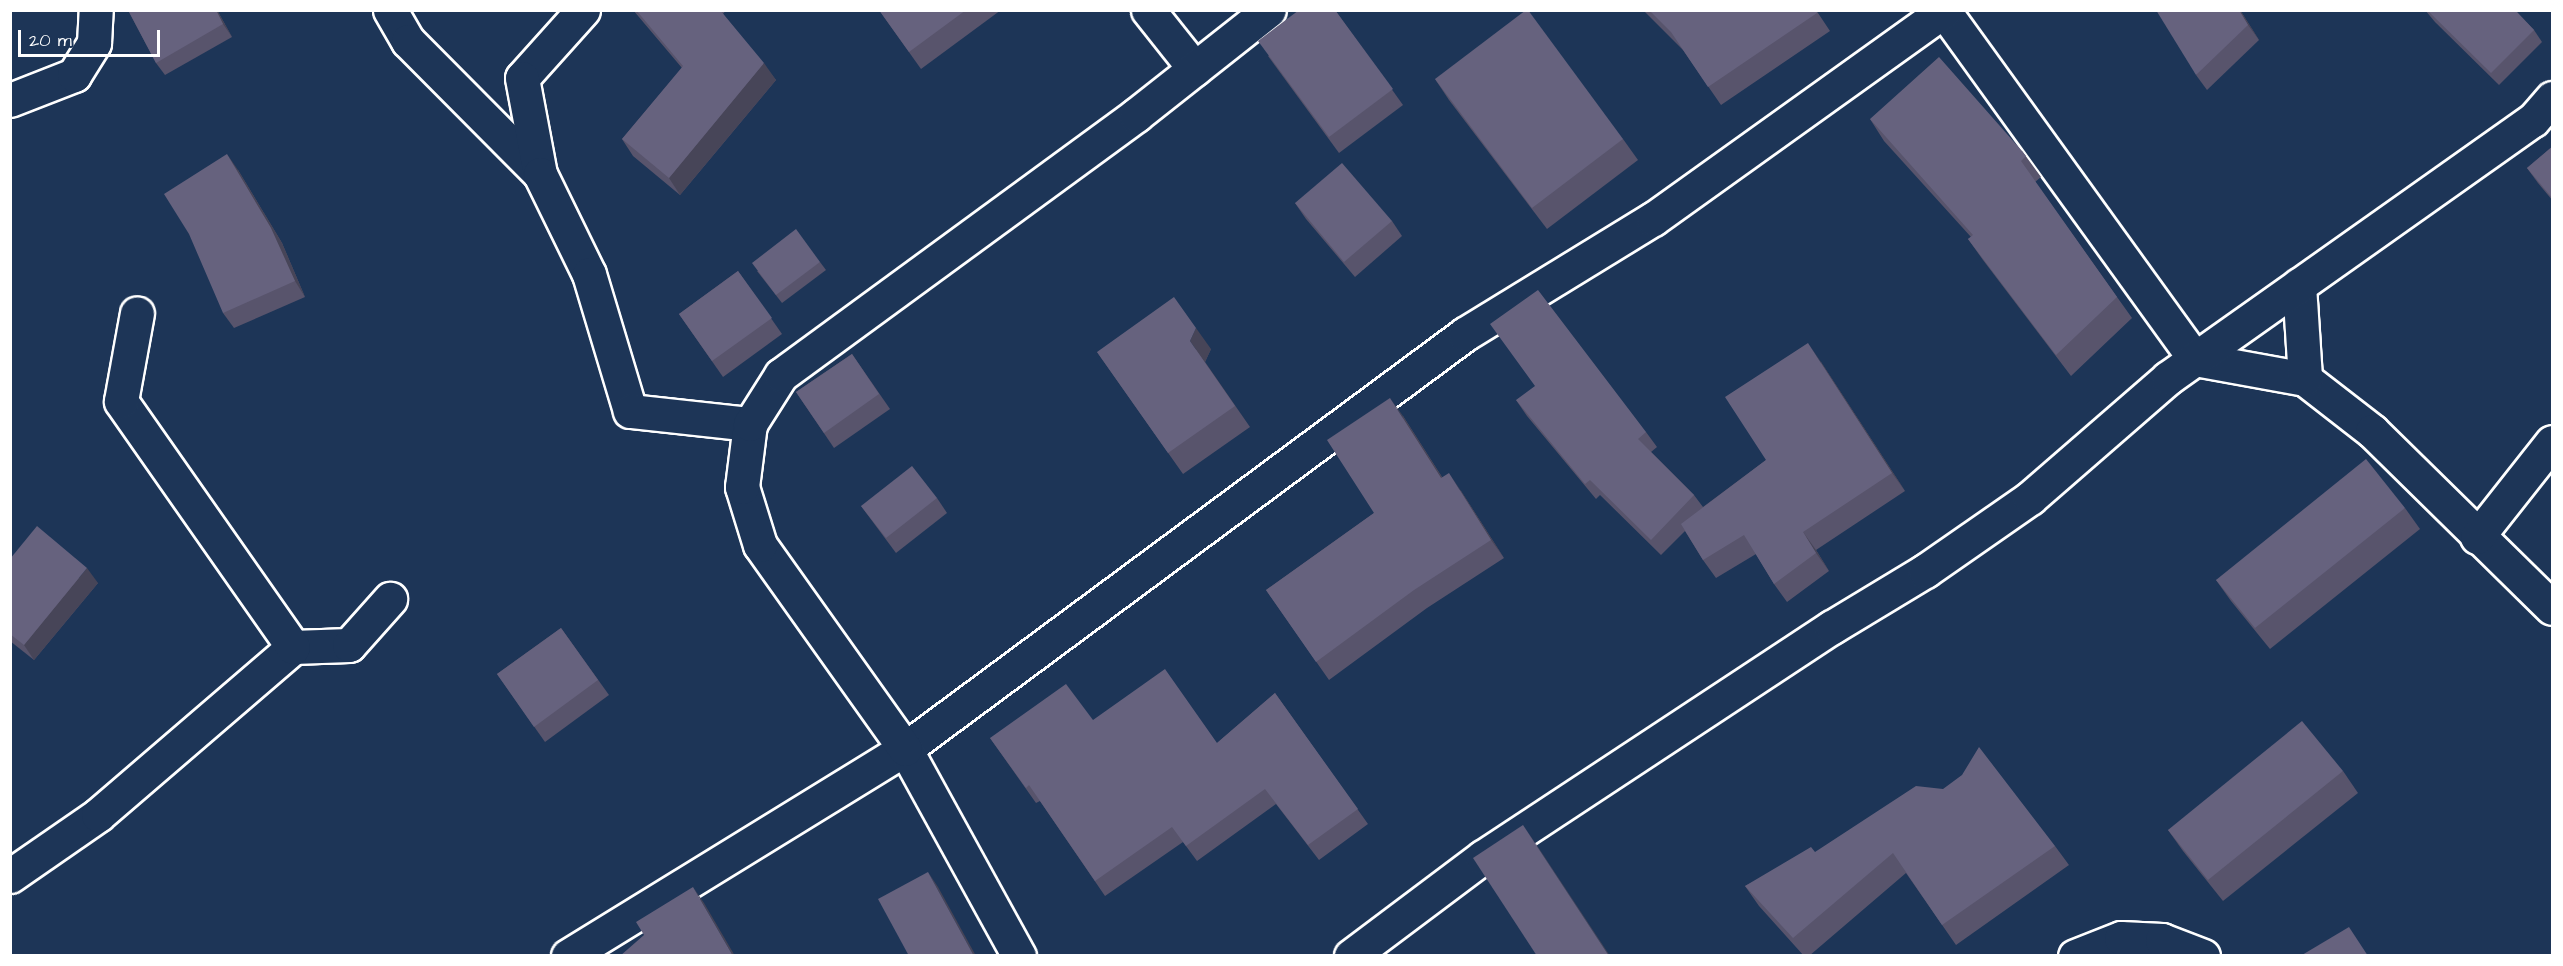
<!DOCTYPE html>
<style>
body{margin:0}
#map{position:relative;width:2563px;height:966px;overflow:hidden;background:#1d3557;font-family:"Architects Daughter",sans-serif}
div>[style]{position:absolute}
.roads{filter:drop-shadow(2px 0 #fff) drop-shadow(-2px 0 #fff) drop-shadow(0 2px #fff) drop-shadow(0 -2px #fff)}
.minor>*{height:33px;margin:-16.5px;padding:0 16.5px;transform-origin:16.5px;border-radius:16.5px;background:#1d3557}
.wall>*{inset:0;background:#58546c}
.shaded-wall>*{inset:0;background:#474558}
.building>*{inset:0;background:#66627e}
span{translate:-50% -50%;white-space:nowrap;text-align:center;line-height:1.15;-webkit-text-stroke:4.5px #1d3557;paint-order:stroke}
.frame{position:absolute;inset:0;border:12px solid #fff;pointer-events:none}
.scale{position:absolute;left:18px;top:30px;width:142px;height:27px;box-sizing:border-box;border:3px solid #fff;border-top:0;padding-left:8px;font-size:18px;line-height:21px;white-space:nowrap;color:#fff;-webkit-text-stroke:4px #1d3557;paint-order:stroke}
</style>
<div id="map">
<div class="roads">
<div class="minor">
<i style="left:390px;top:10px;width:36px;rotate:60deg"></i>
<i style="left:408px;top:41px;width:187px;rotate:45.2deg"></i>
<i style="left:583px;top:10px;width:91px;rotate:131.9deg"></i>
<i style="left:522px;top:78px;width:98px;rotate:79.4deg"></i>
<i style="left:540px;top:174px;width:111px;rotate:63.9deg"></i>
<i style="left:589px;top:274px;width:143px;rotate:73.3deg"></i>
<i style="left:630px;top:411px;width:121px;rotate:6.2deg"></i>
<i style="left:1148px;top:10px;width:75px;rotate:51.5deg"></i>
<i style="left:1944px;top:11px;width:429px;rotate:54.2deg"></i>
<i style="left:2195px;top:359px;width:112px;rotate:10.3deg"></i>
<i style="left:2305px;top:379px;width:85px;rotate:37.8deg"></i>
<i style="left:2372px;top:431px;width:252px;rotate:44.5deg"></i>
<i style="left:10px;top:100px;width:69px;rotate:-21.3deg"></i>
<i style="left:74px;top:75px;width:38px;rotate:-58deg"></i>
<i style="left:94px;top:43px;width:33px;rotate:-87deg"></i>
<i style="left:2299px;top:285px;width:94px;rotate:86.3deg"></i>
<i style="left:2477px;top:537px;width:121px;rotate:-51.7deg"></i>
<i style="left:293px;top:647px;width:56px;rotate:-2deg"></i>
<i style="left:349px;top:645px;width:62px;rotate:-48.3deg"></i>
<i style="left:10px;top:876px;width:107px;rotate:-34.7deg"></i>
<i style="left:98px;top:815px;width:257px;rotate:-40.7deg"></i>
<i style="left:293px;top:647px;width:300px;rotate:-125deg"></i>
<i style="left:121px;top:401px;width:89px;rotate:-79.7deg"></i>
<i style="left:568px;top:956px;width:395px;rotate:-31.6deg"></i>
<i style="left:905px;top:749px;width:697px;rotate:-36.54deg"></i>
<i style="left:1465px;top:334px;width:220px;rotate:-31.5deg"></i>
<i style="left:1653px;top:219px;width:359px;rotate:-35.6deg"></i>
<i style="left:1019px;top:956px;width:236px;rotate:-118.8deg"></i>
<i style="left:905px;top:749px;width:250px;rotate:-125.4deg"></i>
<i style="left:760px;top:545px;width:61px;rotate:-107.2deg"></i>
<i style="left:742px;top:487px;width:64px;rotate:-82.8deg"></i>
<i style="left:750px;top:424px;width:58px;rotate:-57.7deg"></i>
<i style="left:781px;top:375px;width:440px;rotate:-36.2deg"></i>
<i style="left:1136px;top:115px;width:169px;rotate:-38.3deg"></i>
<i style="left:1351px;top:956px;width:165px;rotate:-36.9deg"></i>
<i style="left:1483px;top:857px;width:418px;rotate:-33.4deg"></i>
<i style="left:1832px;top:627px;width:109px;rotate:-31.1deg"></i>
<i style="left:1925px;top:571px;width:128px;rotate:-34.8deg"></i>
<i style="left:2030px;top:498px;width:183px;rotate:-41deg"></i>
<i style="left:2168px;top:378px;width:447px;rotate:-35.3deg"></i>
<i style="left:2533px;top:120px;width:29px;rotate:-49deg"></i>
<i style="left:2075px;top:956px;width:49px;rotate:-21.4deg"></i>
<i style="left:2121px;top:938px;width:41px;rotate:2.8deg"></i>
<i style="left:2162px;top:940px;width:44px;rotate:21.3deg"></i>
</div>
</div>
<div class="wall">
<i style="clip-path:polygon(128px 10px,217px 10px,232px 37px,165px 75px,156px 63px)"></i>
<i style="clip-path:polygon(633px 10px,726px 10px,723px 14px,776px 80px,680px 195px,633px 156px,622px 139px,682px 68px)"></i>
<i style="clip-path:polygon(879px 10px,1001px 10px,921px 69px)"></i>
<i style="clip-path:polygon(1335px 10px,1403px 105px,1339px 153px,1268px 56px)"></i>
<i style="clip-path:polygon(1643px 10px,1816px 10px,1830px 31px,1721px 105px,1683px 50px)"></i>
<i style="clip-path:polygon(2240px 10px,2259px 40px,2207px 90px,2196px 75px)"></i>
<i style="clip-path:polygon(2425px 10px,2515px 10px,2534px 30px,2542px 42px,2499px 85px,2435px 22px)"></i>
<i style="clip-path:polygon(1435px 79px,1623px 139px,1638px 160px,1547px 229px,1449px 100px)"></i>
<i style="clip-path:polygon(1870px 119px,2022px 151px,2041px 177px,2035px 182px,2132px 318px,2071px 376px,1983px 260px,1968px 239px,1971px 237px,1884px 141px)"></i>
<i style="clip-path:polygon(2553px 146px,2553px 201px,2538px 183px,2527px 168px)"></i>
<i style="clip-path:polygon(238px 170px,282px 243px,305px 297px,234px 328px,223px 313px)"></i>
<i style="clip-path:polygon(1295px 203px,1392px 221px,1402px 236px,1355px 277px,1306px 219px)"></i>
<i style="clip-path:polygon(820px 262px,826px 270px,782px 303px,757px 271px)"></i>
<i style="clip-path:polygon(738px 271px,782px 334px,723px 377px,679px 314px)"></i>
<i style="clip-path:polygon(1211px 349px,1205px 362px,1250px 427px,1183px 474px,1097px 352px)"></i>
<i style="clip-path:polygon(852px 354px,890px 409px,834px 448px,796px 392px)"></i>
<i style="clip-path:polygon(1821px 362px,1905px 491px,1816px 550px,1829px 571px,1787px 602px,1774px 584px,1756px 554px,1716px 578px,1703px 560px,1685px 531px,1661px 555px,1600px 495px,1596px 499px,1527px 416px,1516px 400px,1646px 432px,1657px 447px,1651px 452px,1694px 495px,1703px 507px,1766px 460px)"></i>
<i style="clip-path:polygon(1403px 416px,1442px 477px,1461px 491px,1504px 558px,1427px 608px,1329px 680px,1266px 590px,1374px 513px)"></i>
<i style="clip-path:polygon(937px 498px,947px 513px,896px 553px,861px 506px)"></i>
<i style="clip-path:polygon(2405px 508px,2420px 529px,2270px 649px,2231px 601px,2216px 580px)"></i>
<i style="clip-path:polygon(10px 559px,98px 583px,34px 660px,10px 641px)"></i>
<i style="clip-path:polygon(561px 628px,609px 695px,545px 742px,497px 674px)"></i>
<i style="clip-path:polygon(1275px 693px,1368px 824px,1319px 860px,1276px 804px,1197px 861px,1183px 842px,1105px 896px,1040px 801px,1036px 803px,990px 738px,1093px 720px,1217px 743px)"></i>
<i style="clip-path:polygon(2343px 771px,2358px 793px,2223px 901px,2183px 851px,2168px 830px)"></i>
<i style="clip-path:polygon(2055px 846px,2069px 865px,1956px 945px,1906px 873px,1809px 956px,1804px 956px,1759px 906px,1745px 886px,1815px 852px)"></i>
</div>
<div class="shaded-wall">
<i style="clip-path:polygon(216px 10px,217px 10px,232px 37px,223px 24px)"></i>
<i style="clip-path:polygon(2239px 10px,2240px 10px,2259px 40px,2248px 25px)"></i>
<i style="clip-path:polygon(764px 63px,776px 80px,680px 195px,669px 178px)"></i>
<i style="clip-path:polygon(227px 154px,238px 170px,282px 243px,305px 297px,295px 281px)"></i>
<i style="clip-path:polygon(1196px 328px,1211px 349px,1205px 362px,1250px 427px,1190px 341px)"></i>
<i style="clip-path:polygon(1808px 343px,1821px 362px,1905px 491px,1892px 473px)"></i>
<i style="clip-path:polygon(1390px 398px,1403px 416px,1454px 496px,1441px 478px)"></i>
<i style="clip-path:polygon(1449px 473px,1461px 491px,1504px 558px,1491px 540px)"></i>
<i style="clip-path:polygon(1803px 532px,1816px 550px,1829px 571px,1816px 553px)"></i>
<i style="clip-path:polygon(87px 568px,98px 583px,34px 660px,24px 645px)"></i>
<i style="clip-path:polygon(1523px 825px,1538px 847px,1610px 956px,1609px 956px)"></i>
<i style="clip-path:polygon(928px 872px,938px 887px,976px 956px,974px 956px)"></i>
<i style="clip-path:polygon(693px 887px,704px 903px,735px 956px,733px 956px)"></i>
</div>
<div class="building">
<i style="clip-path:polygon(128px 10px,216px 10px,223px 24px,156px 63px)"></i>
<i style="clip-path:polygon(636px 10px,720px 10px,764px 63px,669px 178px,622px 139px,683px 66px)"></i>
<i style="clip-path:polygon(879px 10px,966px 10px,909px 52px)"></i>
<i style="clip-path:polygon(1299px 10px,1335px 10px,1393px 89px,1329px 137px,1258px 41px)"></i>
<i style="clip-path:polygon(1526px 10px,1528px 10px,1623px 139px,1532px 208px,1435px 79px)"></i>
<i style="clip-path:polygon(1649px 10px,1816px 10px,1817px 13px,1708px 87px,1671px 32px)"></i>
<i style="clip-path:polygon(2156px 10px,2239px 10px,2248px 25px,2196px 75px)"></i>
<i style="clip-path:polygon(2427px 10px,2515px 10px,2534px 30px,2491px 73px)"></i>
<i style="clip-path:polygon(1939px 57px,2022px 151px,2026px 156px,2021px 161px,2117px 297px,2056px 355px,1968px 239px,1973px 235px,1870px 119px)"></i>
<i style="clip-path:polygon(2553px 146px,2553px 199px,2527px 168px)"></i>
<i style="clip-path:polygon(227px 154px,271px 228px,295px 281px,223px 313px,189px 234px,164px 194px)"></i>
<i style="clip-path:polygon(1342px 163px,1392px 221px,1344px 262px,1295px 203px)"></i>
<i style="clip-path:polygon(796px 229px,820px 262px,776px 295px,752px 263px)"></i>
<i style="clip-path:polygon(738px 271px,772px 318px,712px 361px,679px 314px)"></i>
<i style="clip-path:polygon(1538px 290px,1646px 432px,1638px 439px,1694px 495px,1651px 540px,1590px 480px,1585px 484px,1516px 400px,1535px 386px,1490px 324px)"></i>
<i style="clip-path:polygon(1174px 297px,1196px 328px,1190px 341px,1235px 406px,1168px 453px,1097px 352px)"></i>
<i style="clip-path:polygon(1808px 343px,1892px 473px,1803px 532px,1816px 553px,1774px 584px,1744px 535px,1703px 560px,1681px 524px,1766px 460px,1725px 397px)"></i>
<i style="clip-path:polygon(852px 354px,879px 394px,824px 433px,796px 392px)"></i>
<i style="clip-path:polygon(1390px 398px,1441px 478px,1449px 473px,1491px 540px,1414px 590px,1316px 662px,1266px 590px,1374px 513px,1327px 440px)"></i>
<i style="clip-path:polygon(2366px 459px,2405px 508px,2255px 628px,2216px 580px)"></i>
<i style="clip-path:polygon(912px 466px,937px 498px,886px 538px,861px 506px)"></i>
<i style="clip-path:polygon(37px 526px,87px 568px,24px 645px,10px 634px,10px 559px)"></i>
<i style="clip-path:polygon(561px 628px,598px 680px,534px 727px,497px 674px)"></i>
<i style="clip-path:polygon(1165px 669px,1217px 743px,1275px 693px,1358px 809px,1308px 845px,1265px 789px,1186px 846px,1172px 827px,1095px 881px,1029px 785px,1026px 788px,990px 738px,1066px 684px,1093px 720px)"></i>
<i style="clip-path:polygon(2302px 721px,2343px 771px,2208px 880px,2168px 830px)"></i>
<i style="clip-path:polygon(1979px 747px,2055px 846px,1942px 925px,1893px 853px,1793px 938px,1745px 886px,1811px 847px,1815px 852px,1916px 786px,1943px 789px,1962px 775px)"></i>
<i style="clip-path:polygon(1523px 825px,1609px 956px,1537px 956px,1473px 858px)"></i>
<i style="clip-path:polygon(928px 872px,974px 956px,909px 956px,878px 899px)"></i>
<i style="clip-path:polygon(693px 887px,733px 956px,620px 956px,644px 935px,636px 922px)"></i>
<i style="clip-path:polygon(2349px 927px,2368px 956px,2301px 956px,2302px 955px)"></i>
</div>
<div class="frame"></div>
<div class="scale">20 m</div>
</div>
